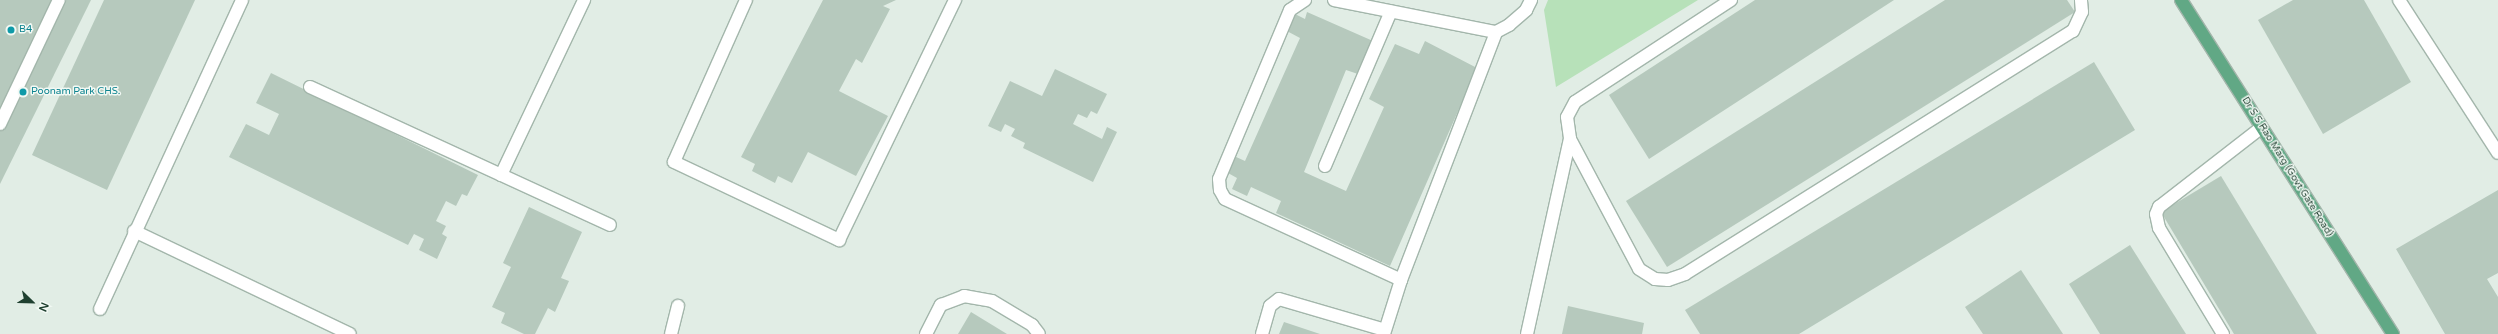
<!DOCTYPE html>
<style>
body{margin:0}
#map{position:relative;width:2498px;height:334px;overflow:hidden;background:#e1ede5;font-family:"Varela Round",sans-serif}
div>[style]{position:absolute}
.green>*{inset:0;background:#b7e1b9}
.building>*{inset:0;background:#b6c9bd}
.roads{filter:drop-shadow(1px 0 #a3b6ab) drop-shadow(-1px 0 #a3b6ab) drop-shadow(0 1px #a3b6ab) drop-shadow(0 -1px #a3b6ab)}
.minor>*{height:12px;margin:-6px;padding:0 6px;transform-origin:6px;border-radius:6px;background:#fff}
.major>*{height:12px;margin:-6px;padding:0 6px;transform-origin:6px;border-radius:6px;background:#61a885}
.dots>*{width:11px;height:11px;translate:-50% -50%;box-sizing:border-box;border:2px solid #f2f9f4;border-radius:50%}
span{translate:-50% -50%;white-space:nowrap;text-align:center;line-height:1.15;-webkit-text-stroke:3px #f2f9f4;paint-order:stroke}
.culture-label{font-size:10px;color:#0d838f}
.left{translate:0 -50%;text-align:left}
.street-label{font-size:10px;color:#1f4030}
.north{position:absolute;left:12px;top:282px;width:40px;height:40px;-webkit-text-stroke:3px #f2f9f4;paint-order:stroke;rotate:113deg;font-size:11px;font-weight:700;line-height:16px;text-align:center;color:#1f4030}
.north::after{content:'';display:block;margin:auto;width:14px;height:18px;background:#1f4030;clip-path:polygon(50% 0,100% 100%,50% 72%,0 100%)}
</style>
<div id="map">
<div class="green">
<i style="clip-path:polygon(1548px 0,1698px 0,1556px 87px,1544px 10px)"></i>
</div>
<div class="building">
<i style="clip-path:polygon(0 0,91px 0,0 184px)"></i>
<i style="clip-path:polygon(104px 0,195px 0,107px 190px,32px 155px)"></i>
<i style="clip-path:polygon(823px 0,896px 0,883px 6px,890px 9px,862px 63px,856px 59px,839px 91px,888px 116px,856px 176px,808px 152px,792px 183px,778px 176px,775px 183px,752px 171px,755px 164px,741px 157px)"></i>
<i style="clip-path:polygon(1755px 0,1894px 0,1649px 159px,1609px 95px)"></i>
<i style="clip-path:polygon(1945px 0,2067px 0,2075px 12px,1667px 267px,1626px 201px)"></i>
<i style="clip-path:polygon(2293px 0,2364px 0,2411px 82px,2323px 134px,2258px 20px)"></i>
<i style="clip-path:polygon(1307px 12px,1373px 41px,1358px 74px,1346px 70px,1304px 172px,1346px 191px,1384px 107px,1369px 99px,1395px 44px,1419px 54px,1425px 41px,1477px 68px,1390px 266px,1276px 213px,1281px 201px,1251px 187px,1247px 196px,1232px 189px,1237px 178px,1228px 173px,1234px 156px,1245px 161px,1300px 38px,1285px 30px,1293px 13px,1305px 19px)"></i>
<i style="clip-path:polygon(2094px 62px,2135px 130px,1799px 334px,1700px 334px,1685px 310px)"></i>
<i style="clip-path:polygon(1055px 69px,1107px 94px,1097px 114px,1091px 111px,1087px 118px,1078px 114px,1073px 124px,1102px 139px,1107px 127px,1117px 132px,1093px 182px,1023px 148px,1025px 143px,1011px 136px,1015px 129px,1005px 124px,1001px 132px,988px 126px,1010px 81px,1042px 96px)"></i>
<i style="clip-path:polygon(271px 73px,478px 175px,467px 196px,462px 194px,456px 206px,446px 201px,436px 221px,446px 226px,442px 234px,447px 237px,437px 259px,419px 250px,424px 239px,414px 234px,408px 245px,229px 157px,246px 124px,269px 135px,279px 114px,256px 103px)"></i>
<i style="clip-path:polygon(2221px 176px,2317px 334px,2234px 334px,2161px 212px)"></i>
<i style="clip-path:polygon(2498px 190px,2498px 273px,2487px 279px,2498px 297px,2498px 334px,2445px 334px,2396px 249px)"></i>
<i style="clip-path:polygon(529px 207px,582px 232px,561px 278px,569px 281px,555px 312px,548px 308px,535px 334px,524px 334px,501px 323px,505px 313px,492px 307px,511px 267px,503px 263px)"></i>
<i style="clip-path:polygon(2130px 245px,2186px 334px,2100px 334px,2069px 284px)"></i>
<i style="clip-path:polygon(2021px 270px,2063px 334px,1983px 334px,1965px 307px)"></i>
<i style="clip-path:polygon(1568px 306px,1644px 323px,1642px 334px,1562px 334px)"></i>
<i style="clip-path:polygon(971px 312px,1007px 334px,958px 334px)"></i>
<i style="clip-path:polygon(1284px 322px,1320px 334px,1279px 334px)"></i>
</div>
<div class="roads">
<div class="minor">
<i style="left:746px;top:0;width:177px;rotate:114deg"></i>
<i style="left:674px;top:162px;width:183px;rotate:25.3deg"></i>
<i style="left:839px;top:240px;width:267px;rotate:-64.2deg"></i>
<i style="left:1305px;top:0;width:18px;rotate:146deg"></i>
<i style="left:1290px;top:10px;width:183px;rotate:112.8deg"></i>
<i style="left:1219px;top:179px;width:11px;rotate:85deg"></i>
<i style="left:1220px;top:190px;width:10px;rotate:61deg"></i>
<i style="left:1225px;top:199px;width:194px;rotate:24.7deg"></i>
<i style="left:1334px;top:0;width:165px;rotate:11.2deg"></i>
<i style="left:1496px;top:32px;width:15px;rotate:-28deg"></i>
<i style="left:1509px;top:25px;width:23px;rotate:-41deg"></i>
<i style="left:1526px;top:10px;width:11px;rotate:-63deg"></i>
<i style="left:1731px;top:0;width:186px;rotate:146.8deg"></i>
<i style="left:1575px;top:102px;width:17px;rotate:118deg"></i>
<i style="left:1567px;top:117px;width:22px;rotate:82deg"></i>
<i style="left:1570px;top:139px;width:147px;rotate:62deg"></i>
<i style="left:1639px;top:269px;width:19px;rotate:32deg"></i>
<i style="left:1655px;top:279px;width:13px;rotate:4deg"></i>
<i style="left:1668px;top:280px;width:18px;rotate:-19deg"></i>
<i style="left:1685px;top:274px;width:458px;rotate:-32.1deg"></i>
<i style="left:2073px;top:31px;width:21px;rotate:-65deg"></i>
<i style="left:2082px;top:12px;width:12px;rotate:-95deg"></i>
<i style="left:2399px;top:0;width:182px;rotate:57.1deg"></i>
<i style="left:310px;top:87px;width:330px;rotate:24.7deg"></i>
<i style="left:0;top:124px;width:137px;rotate:-64.6deg"></i>
<i style="left:1325px;top:166px;width:168px;rotate:-66.9deg"></i>
<i style="left:501px;top:175px;width:194px;rotate:-64.6deg"></i>
<i style="left:134px;top:231px;width:239px;rotate:25.5deg"></i>
<i style="left:100px;top:309px;width:340px;rotate:-65.3deg"></i>
<i style="left:671px;top:334px;width:29px;rotate:-76deg"></i>
<i style="left:926px;top:334px;width:33px;rotate:-63deg"></i>
<i style="left:941px;top:305px;width:25px;rotate:-21deg"></i>
<i style="left:964px;top:296px;width:28px;rotate:10deg"></i>
<i style="left:992px;top:301px;width:47px;rotate:31deg"></i>
<i style="left:1032px;top:325px;width:11px;rotate:52deg"></i>
<i style="left:1262px;top:334px;width:29px;rotate:-74deg"></i>
<i style="left:1270px;top:306px;width:11px;rotate:-38deg"></i>
<i style="left:1279px;top:299px;width:110px;rotate:16.3deg"></i>
<i style="left:1384px;top:334px;width:57px;rotate:-72.5deg"></i>
<i style="left:1401px;top:280px;width:266px;rotate:-69deg"></i>
<i style="left:1527px;top:334px;width:200px;rotate:-77.6deg"></i>
<i style="left:2223px;top:334px;width:124px;rotate:-121.1deg"></i>
<i style="left:2159px;top:228px;width:14px;rotate:-102deg"></i>
<i style="left:2156px;top:214px;width:8px;rotate:-67deg"></i>
<i style="left:2159px;top:207px;width:130px;rotate:-37.8deg"></i>
</div>
<div class="major">
<i style="left:2181px;top:0;width:396px;rotate:57.6deg"></i>
</div>
</div>
<div class="dots">
<i style="left:11px;top:30px;background:#0f9aa8"></i>
<i style="left:23px;top:92px;background:#0f9aa8"></i>
</div>
<div class="culture-label">
<span class="left" style="left:19px;top:30px">B4</span>
<span class="left" style="left:31px;top:92px">Poonam Park CHS.</span>
</div>
<div class="street-label">
<span style="left:2287px;top:167px;rotate:58deg">Dr S S Rao Marg (Govt Gate Road)</span>
</div>
<div class="north">N</div>
</div>
